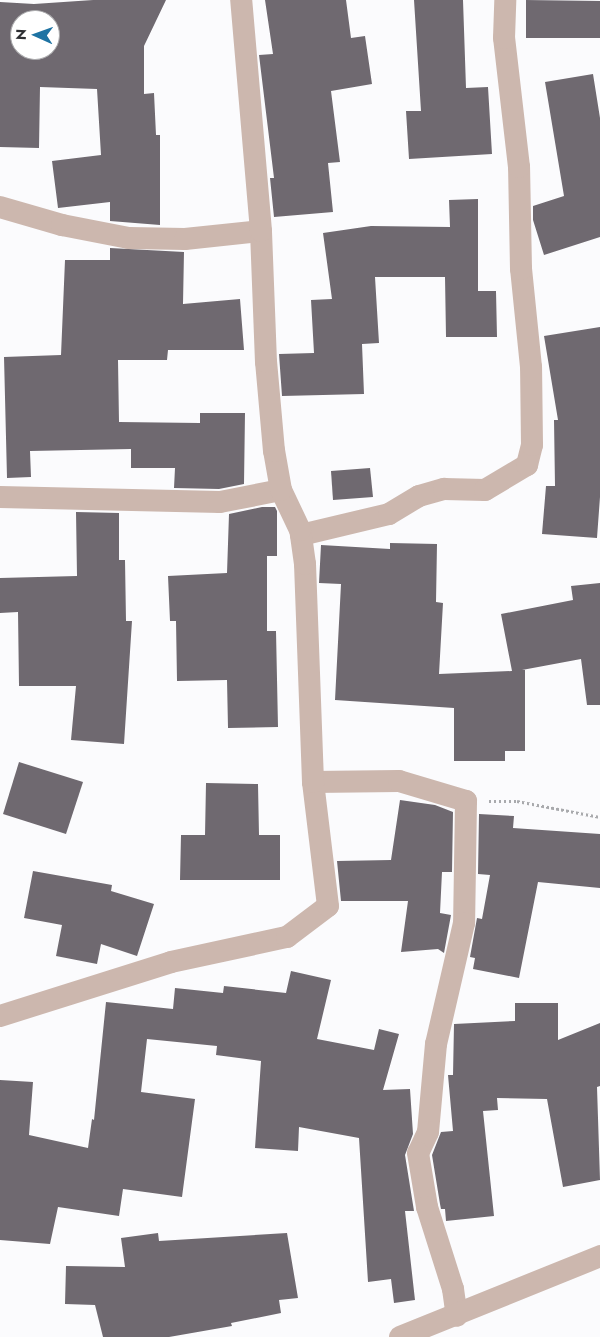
<!DOCTYPE html>
<style>
body{margin:0}
#map{position:relative;width:600px;height:1337px;overflow:hidden;background:#fbfbfd;font-family:Jost,sans-serif}
div>[style]{position:absolute}
.building>*{inset:0;background:#6f6970}
.path>*{height:3px;margin-top:-1.5px;transform-origin:0;background:repeating-linear-gradient(90deg,#a9aaad 0 2.5px,transparent 0 5px)}
.street>*{height:22px;margin:-11px;padding:0 11px;transform-origin:11px;border-radius:11px;background:#ccb7ae}
span{translate:-50% -50%;white-space:nowrap;text-align:center;line-height:1.15;-webkit-text-stroke:5px #fff;paint-order:stroke}
.north{position:absolute;left:10px;top:10px;width:50px;height:50px;box-sizing:border-box;background:#fff;border:1px solid #ababad;border-radius:50%;rotate:272deg;font-size:14px;font-weight:700;line-height:20px;text-align:center;color:#2d2e32}
.north::after{content:'';display:block;margin:auto;width:18px;height:22px;background:#1e73a3;clip-path:polygon(50% 0,100% 100%,50% 72%,0 100%)}
</style>
<div id="map">
<div class="building">
<i style="clip-path:polygon(evenodd,93px 0,166px 0,144px 46px,144px 94px,154px 93px,156px 135px,160px 135px,160px 225px,110px 221px,110px 202px,58px 208px,52px 161px,101px 155px,97px 89px,40px 87px,39px 148px,0 147px,0 2px,34px 4px,93px 0,20px 20px,50px 20px,50px 50px,20px 50px,20px 20px)"></i>
<i style="clip-path:polygon(265px 0,346px 0,351px 38px,365px 36px,372px 84px,331px 91px,340px 162px,328px 163px,333px 212px,274px 217px,270px 178px,274px 178px,259px 55px,273px 54px)"></i>
<i style="clip-path:polygon(414px 0,463px 0,466px 88px,488px 87px,492px 154px,409px 159px,406px 111px,421px 111px)"></i>
<i style="clip-path:polygon(526px 0,600px 1px,600px 38px,526px 38px)"></i>
<i style="clip-path:polygon(593px 74px,600px 118px,600px 237px,544px 255px,533px 220px,533px 206px,564px 196px,545px 82px)"></i>
<i style="clip-path:polygon(478px 199px,478px 291px,496px 291px,497px 337px,446px 337px,445px 277px,375px 277px,379px 343px,362px 344px,364px 394px,282px 396px,279px 354px,314px 353px,311px 300px,332px 299px,323px 233px,371px 226px,450px 227px,449px 200px)"></i>
<i style="clip-path:polygon(110px 248px,184px 252px,183px 304px,240px 299px,244px 350px,168px 350px,167px 360px,118px 360px,119px 422px,200px 423px,200px 413px,245px 413px,244px 484px,219px 489px,174px 488px,175px 468px,131px 468px,131px 449px,30px 451px,31px 477px,7px 478px,4px 357px,61px 355px,65px 260px,110px 260px)"></i>
<i style="clip-path:polygon(600px 327px,600px 497px,597px 538px,542px 534px,546px 486px,555px 486px,554px 420px,558px 420px,544px 336px)"></i>
<i style="clip-path:polygon(370px 468px,373px 497px,333px 500px,331px 471px)"></i>
<i style="clip-path:polygon(262px 507px,275px 507px,277px 511px,277px 556px,267px 556px,267px 631px,276px 631px,278px 727px,228px 728px,227px 680px,177px 681px,176px 621px,170px 621px,168px 576px,227px 573px,229px 514px)"></i>
<i style="clip-path:polygon(76px 512px,119px 513px,119px 560px,125px 560px,126px 621px,132px 621px,124px 744px,71px 740px,76px 686px,19px 686px,18px 612px,0 613px,0 578px,77px 576px)"></i>
<i style="clip-path:polygon(390px 543px,437px 544px,436px 602px,443px 603px,439px 674px,512px 671px,501px 614px,573px 600px,571px 586px,600px 583px,600px 705px,587px 705px,581px 659px,522px 670px,525px 670px,525px 751px,505px 751px,505px 761px,454px 761px,454px 708px,335px 700px,341px 584px,319px 583px,321px 545px,390px 549px)"></i>
<i style="clip-path:polygon(19px 762px,83px 782px,66px 834px,3px 814px)"></i>
<i style="clip-path:polygon(206px 783px,258px 784px,259px 835px,280px 835px,280px 880px,180px 880px,181px 835px,205px 835px)"></i>
<i style="clip-path:polygon(400px 800px,435px 805px,453px 812px,452px 872px,442px 872px,440px 913px,451px 915px,444px 953px,438px 949px,401px 952px,408px 901px,341px 901px,337px 861px,391px 860px)"></i>
<i style="clip-path:polygon(479px 814px,514px 816px,513px 828px,600px 834px,600px 888px,538px 882px,519px 978px,473px 969px,475px 958px,470px 957px,477px 918px,482px 919px,490px 875px,478px 874px)"></i>
<i style="clip-path:polygon(33px 871px,112px 885px,111px 891px,154px 904px,137px 956px,101px 944px,97px 964px,56px 956px,62px 925px,24px 918px)"></i>
<i style="clip-path:polygon(291px 971px,331px 980px,317px 1039px,374px 1050px,379px 1029px,399px 1034px,383px 1090px,410px 1089px,413px 1134px,405px 1155px,414px 1211px,405px 1211px,415px 1300px,394px 1303px,391px 1279px,368px 1282px,359px 1138px,299px 1127px,298px 1151px,255px 1148px,261px 1061px,216px 1055px,217px 1046px,147px 1039px,141px 1092px,195px 1099px,182px 1197px,123px 1189px,119px 1216px,58px 1207px,50px 1244px,0 1240px,0 1080px,33px 1082px,29px 1135px,88px 1148px,92px 1119px,94px 1120px,106px 1002px,173px 1009px,175px 988px,223px 993px,224px 986px,286px 993px)"></i>
<i style="clip-path:polygon(515px 1003px,558px 1003px,558px 1040px,600px 1023px,600px 1086px,597px 1087px,600px 1180px,563px 1187px,547px 1099px,497px 1098px,498px 1110px,483px 1111px,494px 1216px,446px 1221px,445px 1209px,441px 1209px,440px 1204px,432px 1155px,441px 1132px,453px 1131px,448px 1075px,453px 1075px,454px 1024px,515px 1021px)"></i>
<i style="clip-path:polygon(158px 1233px,159px 1241px,287px 1233px,298px 1298px,279px 1300px,281px 1313px,231px 1323px,232px 1326px,169px 1337px,103px 1337px,95px 1305px,65px 1304px,66px 1266px,125px 1267px,121px 1238px)"></i>
</div>
<div class="path">
<i style="left:489px;top:801px;width:28px"></i>
<i style="left:517px;top:801px;width:85px;rotate:10.9deg"></i>
</div>
<div class="street">
<i style="left:0;top:207px;width:65px;rotate:16.2deg"></i>
<i style="left:62px;top:225px;width:68px;rotate:11deg"></i>
<i style="left:129px;top:238px;width:56px;rotate:1deg"></i>
<i style="left:185px;top:239px;width:76px;rotate:-6deg"></i>
<i style="left:0;top:497px;width:220px;rotate:1.3deg"></i>
<i style="left:220px;top:502px;width:62px;rotate:-11.1deg"></i>
<i style="left:301px;top:535px;width:90px;rotate:-13.4deg"></i>
<i style="left:389px;top:514px;width:35px;rotate:-31deg"></i>
<i style="left:419px;top:496px;width:26px;rotate:-16deg"></i>
<i style="left:444px;top:489px;width:41px;rotate:1.4deg"></i>
<i style="left:485px;top:490px;width:49px;rotate:-30.8deg"></i>
<i style="left:527px;top:465px;width:21px;rotate:-76deg"></i>
<i style="left:532px;top:445px;width:78px;rotate:-90.7deg"></i>
<i style="left:531px;top:367px;width:99px;rotate:-95.8deg"></i>
<i style="left:521px;top:269px;width:102px;rotate:-91.1deg"></i>
<i style="left:519px;top:167px;width:130px;rotate:-96.6deg"></i>
<i style="left:504px;top:38px;width:38px;rotate:-88deg"></i>
<i style="left:313px;top:782px;width:86px;rotate:-0.7deg"></i>
<i style="left:399px;top:781px;width:70px;rotate:16.6deg"></i>
<i style="left:466px;top:801px;width:122px;rotate:90.9deg"></i>
<i style="left:464px;top:923px;width:124px;rotate:103deg"></i>
<i style="left:436px;top:1044px;width:88px;rotate:95.2deg"></i>
<i style="left:428px;top:1132px;width:23px;rotate:115deg"></i>
<i style="left:418px;top:1153px;width:55px;rotate:80.5deg"></i>
<i style="left:427px;top:1207px;width:86px;rotate:72.4deg"></i>
<i style="left:453px;top:1289px;width:27px;rotate:82deg"></i>
<i style="left:0;top:1016px;width:179px;rotate:-17.5deg"></i>
<i style="left:171px;top:962px;width:119px;rotate:-12.2deg"></i>
<i style="left:287px;top:937px;width:51px;rotate:-37.1deg"></i>
<i style="left:328px;top:906px;width:125px;rotate:-96.9deg"></i>
<i style="left:313px;top:782px;width:218px;rotate:-92.1deg"></i>
<i style="left:305px;top:564px;width:34px;rotate:-98deg"></i>
<i style="left:300px;top:530px;width:44px;rotate:-115.4deg"></i>
<i style="left:281px;top:490px;width:40px;rotate:-100deg"></i>
<i style="left:274px;top:451px;width:89px;rotate:-95.1deg"></i>
<i style="left:266px;top:362px;width:131px;rotate:-92.2deg"></i>
<i style="left:261px;top:231px;width:232px;rotate:-94.9deg"></i>
<i style="left:400px;top:1337px;width:216px;rotate:-22deg"></i>
</div>
<div class="north">N</div>
</div>
